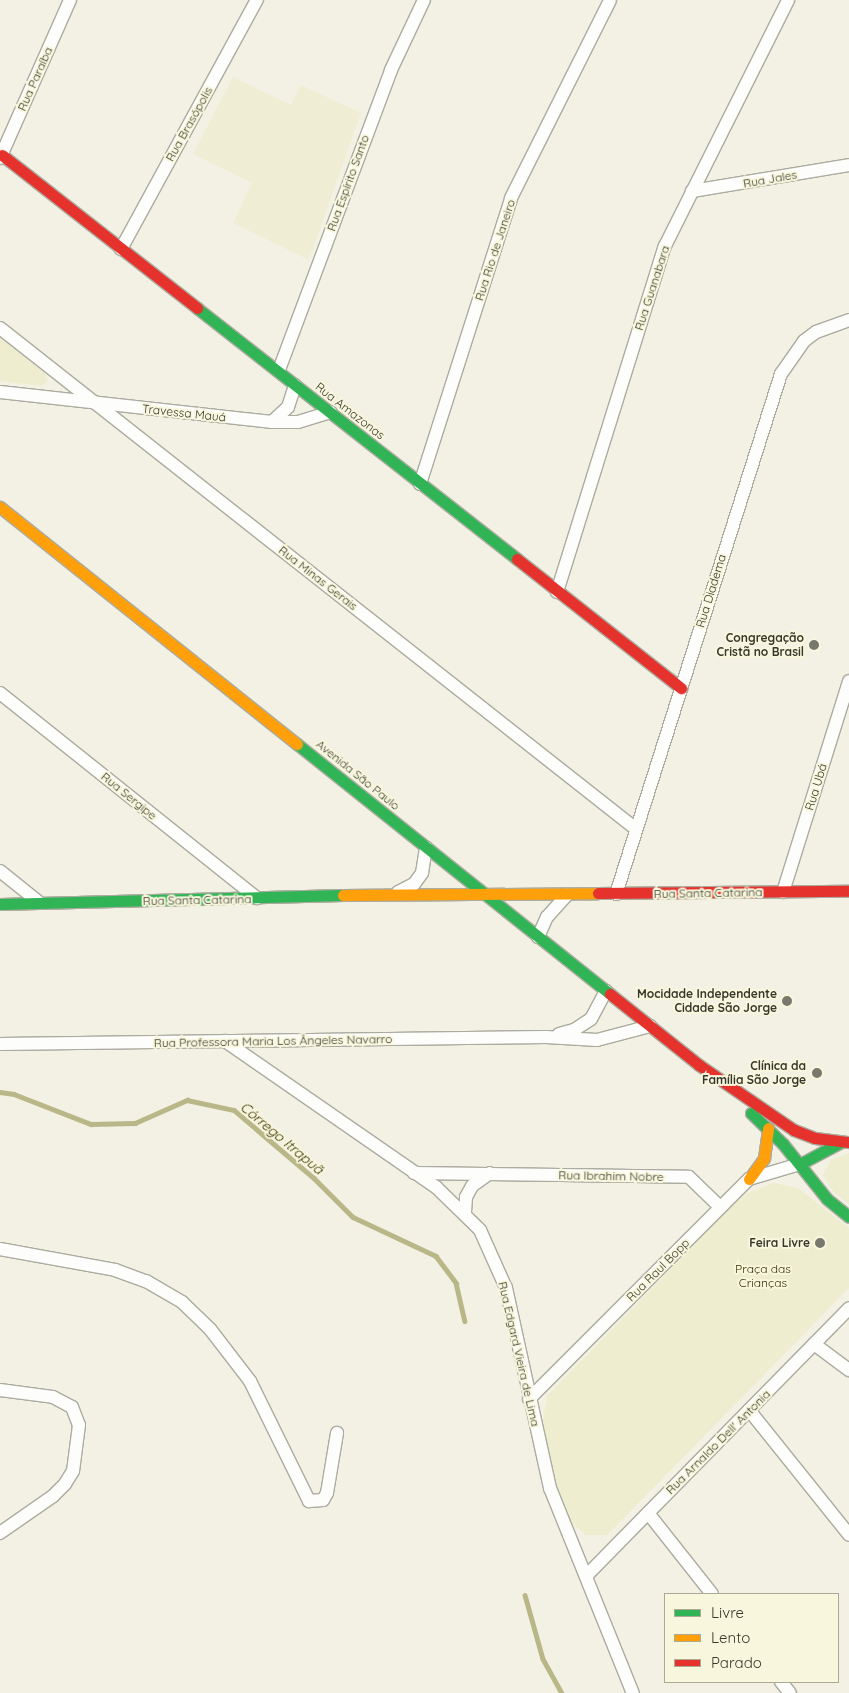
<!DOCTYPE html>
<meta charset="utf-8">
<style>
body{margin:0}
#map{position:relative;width:849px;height:1693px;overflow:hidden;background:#f2f1e3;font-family:Quicksand,sans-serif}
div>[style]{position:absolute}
.built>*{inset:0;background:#efeed5}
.green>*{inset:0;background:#eeedcf}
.stream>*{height:4.5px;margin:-2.25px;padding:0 2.25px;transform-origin:2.25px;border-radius:2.25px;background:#b9b787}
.roads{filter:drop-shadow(1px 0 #ababa0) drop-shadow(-1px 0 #ababa0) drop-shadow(0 1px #ababa0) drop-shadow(0 -1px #ababa0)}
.street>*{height:12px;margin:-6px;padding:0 6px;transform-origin:6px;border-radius:6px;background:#fdfdfb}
.fast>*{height:11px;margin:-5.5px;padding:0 5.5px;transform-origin:5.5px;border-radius:5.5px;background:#30b455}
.slow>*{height:11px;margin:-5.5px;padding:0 5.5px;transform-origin:5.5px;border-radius:5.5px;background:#ff9f0a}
.jam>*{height:11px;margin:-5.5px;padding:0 5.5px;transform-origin:5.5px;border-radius:5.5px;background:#e5322d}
.dots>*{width:14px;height:14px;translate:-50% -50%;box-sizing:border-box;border:2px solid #f8f7dd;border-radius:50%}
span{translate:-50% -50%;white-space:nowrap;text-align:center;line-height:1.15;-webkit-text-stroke:4px #f8f7dd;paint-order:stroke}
.street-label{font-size:12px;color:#37372d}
.poi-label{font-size:12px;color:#37372d;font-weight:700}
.right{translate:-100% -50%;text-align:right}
.park-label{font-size:12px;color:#333000}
.water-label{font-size:14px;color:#363300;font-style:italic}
.legend{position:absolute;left:664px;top:1593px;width:175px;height:90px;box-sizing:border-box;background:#f8f7dd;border:1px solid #abaa97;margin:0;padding:6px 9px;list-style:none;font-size:15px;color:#37372d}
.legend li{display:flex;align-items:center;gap:10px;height:25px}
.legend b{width:25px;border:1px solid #abaa97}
</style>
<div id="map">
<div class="built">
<i style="clip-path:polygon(233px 77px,291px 105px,301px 85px,361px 113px,309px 260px,233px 223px,252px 183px,193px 154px)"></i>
</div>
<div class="green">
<i style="clip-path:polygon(0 337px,45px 373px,48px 381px,41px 386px,0 381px)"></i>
<i style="clip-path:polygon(849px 1153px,849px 1204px,835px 1194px,823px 1175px,831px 1160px)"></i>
<i style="clip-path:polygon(774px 1183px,798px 1188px,849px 1228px,849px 1288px,607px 1535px,586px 1535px,571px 1522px,564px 1509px,550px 1460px,543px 1421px,547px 1396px,733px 1205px,748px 1193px)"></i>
</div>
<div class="stream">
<i style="left:0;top:1092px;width:14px;rotate:8deg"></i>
<i style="left:14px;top:1094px;width:83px;rotate:21.3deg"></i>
<i style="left:91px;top:1124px;width:44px;rotate:-1.3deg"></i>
<i style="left:135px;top:1123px;width:57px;rotate:-23.9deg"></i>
<i style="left:187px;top:1100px;width:48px;rotate:12deg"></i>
<i style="left:234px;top:1110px;width:105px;rotate:40.4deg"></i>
<i style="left:314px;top:1178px;width:55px;rotate:45deg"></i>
<i style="left:353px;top:1217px;width:92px;rotate:25.2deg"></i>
<i style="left:436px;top:1256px;width:34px;rotate:53deg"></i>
<i style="left:456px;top:1283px;width:39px;rotate:77deg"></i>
<i style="left:525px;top:1595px;width:66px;rotate:74.3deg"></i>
<i style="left:543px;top:1659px;width:39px;rotate:61deg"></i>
</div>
<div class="roads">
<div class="street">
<i style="left:0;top:158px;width:173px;rotate:-66.1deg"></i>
<i style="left:692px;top:191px;width:159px;rotate:-9.4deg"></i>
<i style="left:121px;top:249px;width:284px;rotate:-61.4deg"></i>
<i style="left:0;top:328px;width:810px;rotate:38.23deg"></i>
<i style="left:279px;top:370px;width:320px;rotate:-69.5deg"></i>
<i style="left:391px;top:70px;width:77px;rotate:-64.8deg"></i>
<i style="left:0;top:392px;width:274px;rotate:6.3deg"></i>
<i style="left:272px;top:422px;width:26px"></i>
<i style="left:298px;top:422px;width:34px;rotate:-17deg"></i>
<i style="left:272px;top:422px;width:22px;rotate:-43deg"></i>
<i style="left:288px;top:407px;width:23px;rotate:-72deg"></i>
<i style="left:420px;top:484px;width:300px;rotate:-72.3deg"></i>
<i style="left:511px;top:198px;width:221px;rotate:-63.4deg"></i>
<i style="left:557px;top:592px;width:362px;rotate:-72.7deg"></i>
<i style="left:665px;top:246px;width:275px;rotate:-63.4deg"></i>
<i style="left:0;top:693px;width:329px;rotate:38.6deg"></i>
<i style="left:0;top:871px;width:51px;rotate:38.7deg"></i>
<i style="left:398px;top:892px;width:18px;rotate:-27deg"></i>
<i style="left:414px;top:884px;width:14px;rotate:-54deg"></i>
<i style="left:422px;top:873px;width:26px;rotate:-81deg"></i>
<i style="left:783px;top:892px;width:221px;rotate:-72.6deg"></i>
<i style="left:616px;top:894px;width:546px;rotate:-72.4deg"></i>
<i style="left:781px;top:374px;width:40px;rotate:-55.1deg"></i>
<i style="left:804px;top:341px;width:15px;rotate:-37deg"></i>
<i style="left:816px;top:332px;width:35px;rotate:-20deg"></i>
<i style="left:538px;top:937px;width:22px;rotate:-66deg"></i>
<i style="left:547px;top:917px;width:30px;rotate:-48deg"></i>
<i style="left:559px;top:1034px;width:16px;rotate:-15deg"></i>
<i style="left:574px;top:1030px;width:20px;rotate:-33deg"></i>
<i style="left:591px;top:1019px;width:32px;rotate:-62deg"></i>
<i style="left:225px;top:1041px;width:257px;rotate:34.7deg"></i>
<i style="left:436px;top:1187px;width:62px;rotate:44.3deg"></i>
<i style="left:480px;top:1230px;width:64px;rotate:65.9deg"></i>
<i style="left:506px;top:1288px;width:205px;rotate:77.6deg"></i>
<i style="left:550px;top:1488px;width:221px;rotate:68deg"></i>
<i style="left:0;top:1044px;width:546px;rotate:-0.73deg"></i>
<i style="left:546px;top:1037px;width:51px;rotate:3.4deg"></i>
<i style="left:597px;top:1040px;width:55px;rotate:-14.8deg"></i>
<i style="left:414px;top:1173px;width:275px;rotate:0.8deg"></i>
<i style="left:689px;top:1177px;width:43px;rotate:44.1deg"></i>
<i style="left:465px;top:1212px;width:15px;rotate:-86deg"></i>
<i style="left:466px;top:1197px;width:13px;rotate:-61deg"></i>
<i style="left:472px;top:1186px;width:22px;rotate:-36deg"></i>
<i style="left:0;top:1249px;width:117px;rotate:10.3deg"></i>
<i style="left:115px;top:1270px;width:33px;rotate:20deg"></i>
<i style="left:146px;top:1281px;width:42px;rotate:30.3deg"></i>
<i style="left:182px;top:1302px;width:39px;rotate:44deg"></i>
<i style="left:210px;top:1329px;width:66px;rotate:52.4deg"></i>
<i style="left:250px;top:1381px;width:134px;rotate:63.8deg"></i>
<i style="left:309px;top:1501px;width:14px;rotate:-4deg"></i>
<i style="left:323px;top:1500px;width:8px;rotate:-60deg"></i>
<i style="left:327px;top:1493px;width:61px;rotate:-80.5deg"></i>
<i style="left:814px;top:1344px;width:44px;rotate:36.6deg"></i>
<i style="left:0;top:1390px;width:53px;rotate:7.5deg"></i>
<i style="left:53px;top:1397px;width:21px;rotate:28deg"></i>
<i style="left:72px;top:1407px;width:19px;rotate:69deg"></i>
<i style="left:79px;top:1425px;width:46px;rotate:97.4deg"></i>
<i style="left:73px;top:1471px;width:15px;rotate:122deg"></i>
<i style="left:65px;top:1484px;width:17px;rotate:135deg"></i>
<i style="left:53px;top:1496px;width:65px;rotate:145.1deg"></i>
<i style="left:529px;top:1399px;width:311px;rotate:-45deg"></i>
<i style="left:749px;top:1179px;width:53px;rotate:-16.4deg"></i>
<i style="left:749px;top:1410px;width:160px;rotate:51.3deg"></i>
<i style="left:648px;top:1513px;width:103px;rotate:51.7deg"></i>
<i style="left:587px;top:1575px;width:374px;rotate:-45.5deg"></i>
<i style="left:781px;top:1682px;width:14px;rotate:51deg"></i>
</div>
<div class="fast">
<i style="left:197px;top:308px;width:407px;rotate:38.1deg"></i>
<i style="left:297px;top:744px;width:401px;rotate:38.6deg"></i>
<i style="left:0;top:904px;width:343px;rotate:-1.5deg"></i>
<i style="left:751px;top:1113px;width:45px;rotate:44.1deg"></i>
<i style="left:783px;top:1144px;width:70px;rotate:51.3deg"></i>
<i style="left:827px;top:1199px;width:28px;rotate:39deg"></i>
<i style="left:800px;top:1164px;width:47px;rotate:-28.2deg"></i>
</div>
<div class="slow">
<i style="left:0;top:507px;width:380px;rotate:38.6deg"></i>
<i style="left:343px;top:895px;width:255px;rotate:-0.4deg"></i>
<i style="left:749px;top:1179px;width:26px;rotate:-54deg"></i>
<i style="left:764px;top:1158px;width:30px;rotate:-82deg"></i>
</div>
<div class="jam">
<i style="left:2px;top:155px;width:248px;rotate:38.1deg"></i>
<i style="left:517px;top:559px;width:209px;rotate:38.2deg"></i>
<i style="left:598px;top:893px;width:251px;rotate:-0.5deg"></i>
<i style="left:610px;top:994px;width:114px;rotate:38.6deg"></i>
<i style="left:699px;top:1065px;width:115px;rotate:34.4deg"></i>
<i style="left:794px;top:1130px;width:22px;rotate:21deg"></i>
<i style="left:815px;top:1138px;width:34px;rotate:7deg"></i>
</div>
</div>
<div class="dots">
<i style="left:814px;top:645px;background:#78786d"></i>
<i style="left:787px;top:1001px;background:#78786d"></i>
<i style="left:817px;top:1073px;background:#78786d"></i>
<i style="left:820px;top:1243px;background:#78786d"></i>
</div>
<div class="street-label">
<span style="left:35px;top:79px;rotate:-66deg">Rua Paraíba</span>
<span style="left:189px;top:124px;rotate:-61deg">Rua Brasópolis</span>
<span style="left:770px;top:179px;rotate:-10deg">Rua Jales</span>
<span style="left:348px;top:183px;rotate:-70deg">Rua Espírito Santo</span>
<span style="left:495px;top:250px;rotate:-72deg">Rua Rio de Janeiro</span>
<span style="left:652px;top:288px;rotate:-72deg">Rua Guanabara</span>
<span style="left:350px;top:411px;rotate:38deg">Rua Amazonas</span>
<span style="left:184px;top:413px;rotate:6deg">Travessa Mauá</span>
<span style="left:318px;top:578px;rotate:38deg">Rua Minas Gerais</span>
<span style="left:711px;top:591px;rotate:-73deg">Rua Diadema</span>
<span style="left:358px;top:775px;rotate:39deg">Avenida São Paulo</span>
<span style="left:816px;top:787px;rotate:-73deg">Rua Ubá</span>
<span style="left:129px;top:796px;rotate:39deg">Rua Sergipe</span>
<span style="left:708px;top:893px;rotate:-1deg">Rua Santa Catarina</span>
<span style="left:197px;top:900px;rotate:-1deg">Rua Santa Catarina</span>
<span style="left:273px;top:1041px;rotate:-1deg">Rua Professora Maria Los Ângeles Navarro</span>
<span style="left:611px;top:1176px;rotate:1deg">Rua Ibrahim Nobre</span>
<span style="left:658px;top:1270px;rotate:-45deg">Rua Raul Bopp</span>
<span style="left:519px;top:1354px;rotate:77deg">Rua Edgard Vieira de Lima</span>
<span style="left:718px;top:1442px;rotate:-45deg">Rua Arnaldo Dell' Antonia</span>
</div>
<div class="poi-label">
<span class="right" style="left:804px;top:645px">Congregação<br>Cristã no Brasil</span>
<span class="right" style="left:777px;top:1001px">Mocidade Independente<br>Cidade São Jorge</span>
<span class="right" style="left:806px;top:1073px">Clínica da<br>Família São Jorge</span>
<span class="right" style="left:810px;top:1243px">Feira Livre</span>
</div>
<div class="park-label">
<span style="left:763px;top:1276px">Praça das<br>Crianças</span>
</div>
<div class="water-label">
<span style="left:282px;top:1138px;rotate:40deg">Córrego Itrapuã</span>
</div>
<ul class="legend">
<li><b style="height:6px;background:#30b455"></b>Livre</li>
<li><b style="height:6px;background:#ff9f0a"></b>Lento</li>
<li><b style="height:6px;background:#e5322d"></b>Parado</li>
</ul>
</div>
